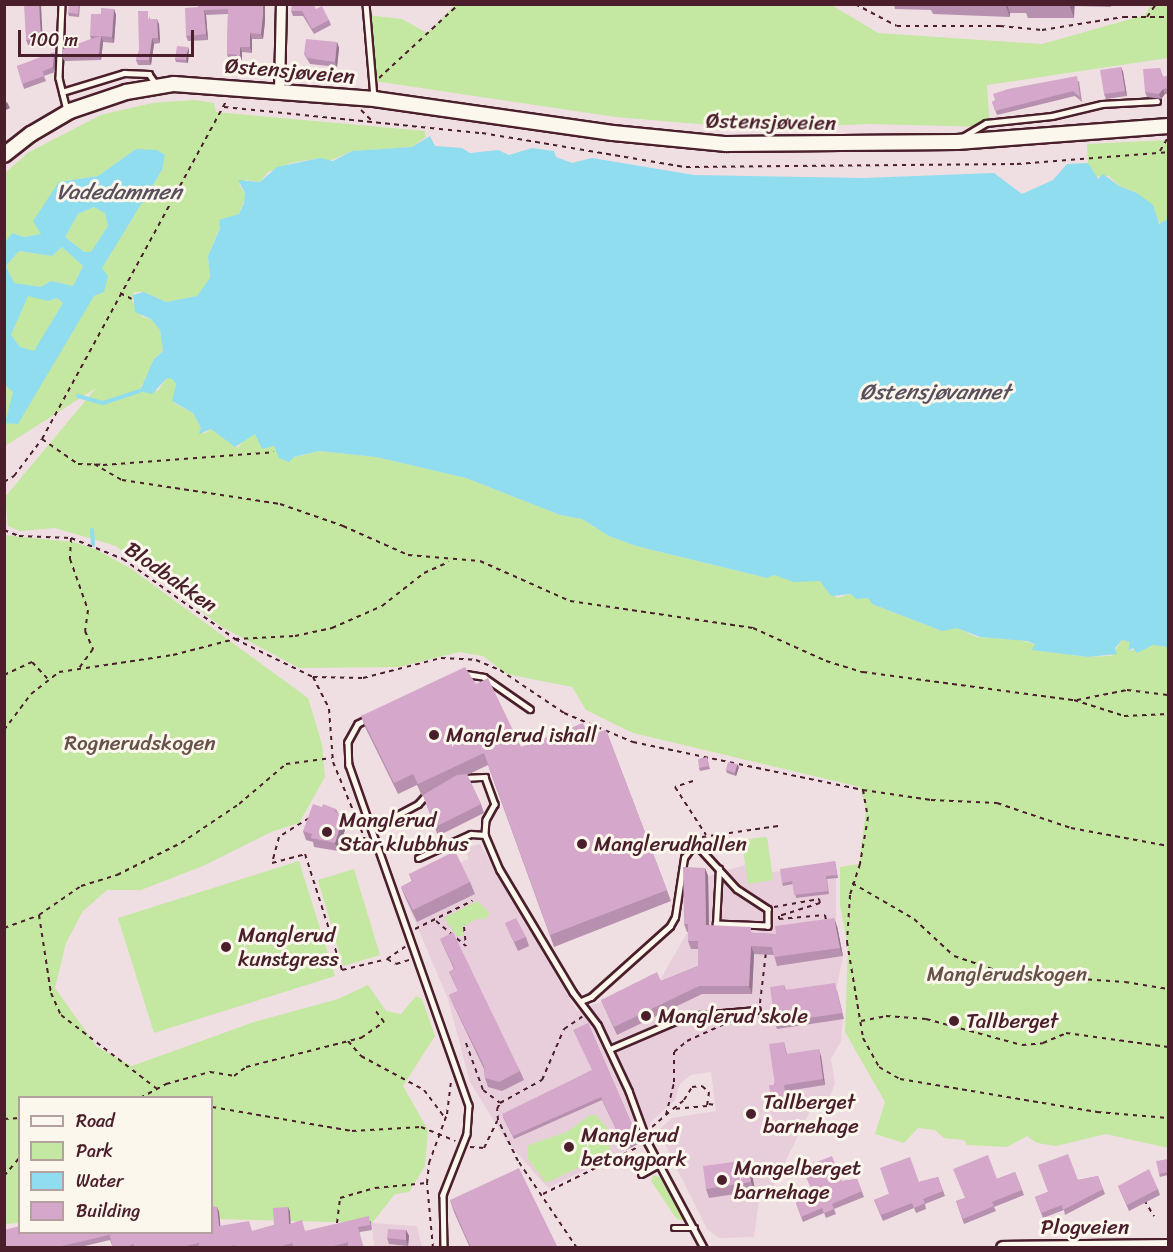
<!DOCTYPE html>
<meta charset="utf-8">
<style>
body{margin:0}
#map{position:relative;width:1173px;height:1252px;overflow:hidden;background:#f0dfe2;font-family:Sriracha,sans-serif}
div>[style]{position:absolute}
.built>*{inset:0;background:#e8cedb}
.green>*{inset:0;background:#c4e7a1}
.water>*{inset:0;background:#8fddee}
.stream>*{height:4px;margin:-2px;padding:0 2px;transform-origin:2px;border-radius:2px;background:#8fddee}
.path>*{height:2px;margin-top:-1px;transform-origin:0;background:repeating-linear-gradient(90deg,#4a1f2b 0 4.5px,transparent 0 9px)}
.roads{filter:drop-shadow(2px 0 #4a1f2b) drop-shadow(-2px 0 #4a1f2b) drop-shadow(0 2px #4a1f2b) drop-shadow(0 -2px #4a1f2b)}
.service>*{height:4.5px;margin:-2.25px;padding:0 2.25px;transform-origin:2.25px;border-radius:2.25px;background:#fbf7ec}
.minor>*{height:9px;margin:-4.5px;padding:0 4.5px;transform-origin:4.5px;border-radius:4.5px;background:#fbf7ec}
.tertiary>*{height:12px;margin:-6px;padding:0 6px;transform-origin:6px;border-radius:6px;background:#fbf7ec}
.secondary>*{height:14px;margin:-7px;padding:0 7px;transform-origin:7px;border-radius:7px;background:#fbf7ec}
.wall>*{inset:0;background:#b790af}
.shaded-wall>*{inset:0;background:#95768e}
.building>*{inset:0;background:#d5a8cb}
.dots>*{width:16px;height:16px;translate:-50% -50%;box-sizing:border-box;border:3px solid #fbf7ec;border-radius:50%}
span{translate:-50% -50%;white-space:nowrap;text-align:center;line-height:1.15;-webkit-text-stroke:6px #fbf7ec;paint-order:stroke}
.street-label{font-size:21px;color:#4a1f2b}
.poi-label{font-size:21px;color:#4a1f2b}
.left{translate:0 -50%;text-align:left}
.park-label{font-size:21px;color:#685148}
.water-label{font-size:22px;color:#5b4e5c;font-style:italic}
.frame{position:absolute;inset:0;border:6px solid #4a1f2b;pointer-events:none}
.legend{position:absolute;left:18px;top:1096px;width:195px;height:138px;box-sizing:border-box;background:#fbf7ec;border:2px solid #b4a19f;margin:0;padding:8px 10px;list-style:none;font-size:18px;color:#4a1f2b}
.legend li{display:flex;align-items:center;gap:12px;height:30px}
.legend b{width:30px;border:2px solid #b4a19f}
.scale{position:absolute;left:18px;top:30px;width:176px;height:27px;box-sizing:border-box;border:3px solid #4a1f2b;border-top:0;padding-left:8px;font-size:18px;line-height:21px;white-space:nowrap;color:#4a1f2b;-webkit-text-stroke:4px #fbf7ec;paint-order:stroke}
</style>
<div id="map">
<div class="built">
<i style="clip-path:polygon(767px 837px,772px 872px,836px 864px,836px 926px,843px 956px,836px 991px,843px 1020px,841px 1041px,831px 1059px,835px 1084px,830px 1096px,816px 1099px,773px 1187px,761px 1188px,754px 1237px,719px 1238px,707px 1229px,658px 1131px,672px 1118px,716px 1111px,711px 1072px,691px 1075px,680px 1084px,675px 1100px,651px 1122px,641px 1143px,548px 1188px,507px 1142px,470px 1082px,448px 999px,402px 891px,403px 885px,469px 859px,464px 848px,480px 844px,577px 1011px,660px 980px,687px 933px,685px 875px,708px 876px,745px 865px,742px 840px)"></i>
<i style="clip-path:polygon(372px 1223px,417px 1226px,422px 1247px,374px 1247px)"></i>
</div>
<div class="green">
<i style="clip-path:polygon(830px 4px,878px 33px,1042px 44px,1145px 15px,1151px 5px,1168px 5px,1168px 58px,987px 85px,990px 127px,869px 124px,756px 129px,616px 117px,374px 81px,367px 15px,402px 19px,427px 33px,455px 5px)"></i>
<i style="clip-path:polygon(194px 100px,214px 103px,216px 112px,425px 131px,426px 137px,412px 147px,352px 151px,327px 162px,320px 158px,291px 163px,268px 172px,260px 182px,246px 180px,239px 184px,246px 196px,239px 214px,221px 224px,208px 256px,210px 279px,198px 296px,166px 302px,144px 292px,134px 292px,132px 301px,142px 317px,151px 319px,160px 330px,163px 351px,154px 359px,147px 382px,140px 386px,158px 391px,167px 377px,172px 379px,176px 384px,174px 403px,193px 413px,204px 434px,211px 429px,238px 448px,246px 437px,257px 434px,260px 446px,274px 446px,284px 460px,319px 451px,376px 457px,466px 478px,560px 515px,582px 519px,609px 536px,636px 546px,767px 578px,774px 575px,794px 581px,820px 581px,837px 598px,851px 594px,860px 599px,868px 598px,872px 604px,942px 631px,956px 627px,976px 637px,1020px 640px,1035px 644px,1036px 649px,1042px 651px,1086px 657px,1111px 656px,1122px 640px,1130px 642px,1128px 651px,1153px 645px,1168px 647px,1168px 1148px,1106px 1134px,1056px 1146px,1037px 1143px,1027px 1136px,1007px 1147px,967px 1145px,964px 1140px,944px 1138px,935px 1130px,918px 1128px,904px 1143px,875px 1134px,885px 1102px,845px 1032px,848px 947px,840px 905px,840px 867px,859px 864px,866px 810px,860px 787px,633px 733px,586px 710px,572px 687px,507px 674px,483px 656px,459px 652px,399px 667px,299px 668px,222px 627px,116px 546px,55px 528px,20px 531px,8px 526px,5px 497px,96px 388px,5px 446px,5px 385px,13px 392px,94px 296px,104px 292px,101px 268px,162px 170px,136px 149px,98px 176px,59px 182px,41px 234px,24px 237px,12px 233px,5px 242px,5px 173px,29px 152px,101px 115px,152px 103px)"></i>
<i style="clip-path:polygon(1168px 140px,1168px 219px,1161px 224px,1137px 193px,1119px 186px,1109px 176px,1095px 177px,1088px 163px,1087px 144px)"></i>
<i style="clip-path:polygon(94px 207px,106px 213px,108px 226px,91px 253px,84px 252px,65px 237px,78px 214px)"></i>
<i style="clip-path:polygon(62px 247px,83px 266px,73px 286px,51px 281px,41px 287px,14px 284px,6px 266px,19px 251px,52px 256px)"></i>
<i style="clip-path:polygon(28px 295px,48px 301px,57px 298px,63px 303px,34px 352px,20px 347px,11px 335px)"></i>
<i style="clip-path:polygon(4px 535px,73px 542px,95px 549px,130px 568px,308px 698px,322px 744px,325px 777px,299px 823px,271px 832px,203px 866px,141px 890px,107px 890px,83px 911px,66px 943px,55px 988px,97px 1047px,132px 1066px,254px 1022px,338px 999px,368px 985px,386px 1011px,401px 1014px,416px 996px,422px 999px,435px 1036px,403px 1086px,428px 1130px,425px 1166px,409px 1192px,395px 1194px,372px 1223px,212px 1219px,212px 1098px,20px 1098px,19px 1223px,5px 1224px)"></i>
<i style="clip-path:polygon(767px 837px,773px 880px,748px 884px,742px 840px)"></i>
<i style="clip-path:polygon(299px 861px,335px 976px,154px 1033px,118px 918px)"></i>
<i style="clip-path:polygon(354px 869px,380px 955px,343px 966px,318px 880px)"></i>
<i style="clip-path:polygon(477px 901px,490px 913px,486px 919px,476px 919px,463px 927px,464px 936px,457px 936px,444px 918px)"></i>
<i style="clip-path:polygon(590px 1115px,596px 1115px,608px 1129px,610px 1150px,603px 1156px,546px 1183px,528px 1159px,528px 1145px,567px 1132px)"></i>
<i style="clip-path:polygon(654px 1175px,661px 1178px,687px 1221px,677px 1219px,672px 1212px,651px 1181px)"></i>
</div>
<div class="water">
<i style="clip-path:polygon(430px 136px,435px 146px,462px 148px,470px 153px,498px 150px,509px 155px,532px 148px,554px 151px,556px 157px,572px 163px,592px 158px,694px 175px,863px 178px,994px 173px,1022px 194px,1053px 180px,1067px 164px,1088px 163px,1098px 179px,1103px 174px,1119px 186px,1137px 193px,1153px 205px,1159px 224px,1168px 219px,1168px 647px,1153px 645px,1137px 653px,1133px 648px,1128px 651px,1130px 642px,1122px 640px,1115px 648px,1117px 654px,1088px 657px,1032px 650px,1035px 644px,1027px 641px,980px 637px,957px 628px,942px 631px,872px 604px,868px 598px,856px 599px,851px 594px,831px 596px,820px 581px,794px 582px,774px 575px,767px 578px,636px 546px,609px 536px,582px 519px,560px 515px,466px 478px,376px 457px,319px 451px,294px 457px,289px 462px,279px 458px,274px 446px,262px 449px,255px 434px,235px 447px,211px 429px,199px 434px,201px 428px,193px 413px,172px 401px,176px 384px,172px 379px,167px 378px,152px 394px,140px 391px,154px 359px,163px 351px,160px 330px,151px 319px,135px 312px,133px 295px,144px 292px,166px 302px,197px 296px,210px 278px,208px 256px,220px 228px,219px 220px,239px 214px,244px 203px,245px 193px,238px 180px,260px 182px,277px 167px,320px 158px,333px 161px,352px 151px,412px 147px)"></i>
<i style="clip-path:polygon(evenodd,136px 149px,157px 150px,165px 155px,162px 170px,102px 268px,108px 276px,104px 292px,94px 296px,18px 424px,5px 423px,13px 392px,5px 385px,5px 242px,12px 233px,24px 237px,41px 234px,33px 221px,59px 182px,98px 176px,136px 149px,94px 207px,105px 213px,108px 226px,91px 252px,84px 252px,65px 237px,78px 214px,94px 207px,136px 149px,62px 247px,83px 266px,73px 286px,51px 281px,41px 287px,14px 283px,6px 266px,19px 251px,52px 256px,62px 247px,136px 149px,28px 296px,48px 301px,57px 298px,63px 303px,34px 351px,20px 347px,11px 335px,28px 296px)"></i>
</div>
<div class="stream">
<i style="left:78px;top:396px;width:26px;rotate:16deg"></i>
<i style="left:103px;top:403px;width:39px;rotate:-18deg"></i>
<i style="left:92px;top:530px;width:15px;rotate:86deg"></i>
</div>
<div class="path">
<i style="left:855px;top:4px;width:47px;rotate:27.6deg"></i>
<i style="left:897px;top:26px;width:103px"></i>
<i style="left:1000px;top:26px;width:42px;rotate:5.4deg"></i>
<i style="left:1042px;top:30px;width:82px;rotate:-9.1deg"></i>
<i style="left:1123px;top:17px;width:45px"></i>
<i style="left:1147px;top:17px;width:16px;rotate:-55deg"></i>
<i style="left:379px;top:78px;width:109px;rotate:-42.8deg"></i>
<i style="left:224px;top:107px;width:259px;rotate:5.8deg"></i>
<i style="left:482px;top:133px;width:207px;rotate:9.5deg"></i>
<i style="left:686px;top:167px;width:331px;rotate:-0.5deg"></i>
<i style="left:1017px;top:164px;width:151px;rotate:-4.5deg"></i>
<i style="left:361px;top:110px;width:16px;rotate:45deg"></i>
<i style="left:1160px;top:151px;width:14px;rotate:-60deg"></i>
<i style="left:120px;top:293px;width:13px;rotate:27deg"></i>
<i style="left:42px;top:439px;width:44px;rotate:34.8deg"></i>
<i style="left:78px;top:464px;width:25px;rotate:2deg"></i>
<i style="left:103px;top:465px;width:171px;rotate:-4.3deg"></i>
<i style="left:94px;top:464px;width:32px;rotate:30deg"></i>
<i style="left:122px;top:480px;width:160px;rotate:8.6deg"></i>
<i style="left:280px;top:504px;width:67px;rotate:19.2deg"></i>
<i style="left:343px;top:526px;width:71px;rotate:24deg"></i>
<i style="left:408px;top:555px;width:72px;rotate:4.8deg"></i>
<i style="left:480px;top:561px;width:98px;rotate:24deg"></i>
<i style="left:570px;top:601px;width:185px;rotate:8.4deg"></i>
<i style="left:753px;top:628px;width:80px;rotate:24.3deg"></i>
<i style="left:826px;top:661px;width:39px;rotate:17deg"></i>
<i style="left:863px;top:672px;width:213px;rotate:7.6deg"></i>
<i style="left:1074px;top:700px;width:52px;rotate:17.7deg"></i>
<i style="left:1124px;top:716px;width:44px;rotate:-2.6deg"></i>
<i style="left:4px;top:482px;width:12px;rotate:-31deg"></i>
<i style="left:14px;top:476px;width:46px;rotate:-52.9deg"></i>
<i style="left:42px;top:439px;width:386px;rotate:-61.4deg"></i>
<i style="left:4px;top:530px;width:16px;rotate:22deg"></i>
<i style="left:19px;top:536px;width:52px;rotate:2.2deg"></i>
<i style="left:71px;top:538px;width:56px;rotate:22deg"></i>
<i style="left:123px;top:559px;width:138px;rotate:35.5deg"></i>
<i style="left:235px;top:639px;width:87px;rotate:26deg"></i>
<i style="left:313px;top:677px;width:50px;rotate:1.1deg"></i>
<i style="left:363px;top:678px;width:81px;rotate:-14.4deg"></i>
<i style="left:441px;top:658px;width:35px;rotate:3deg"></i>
<i style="left:476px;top:660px;width:26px;rotate:23deg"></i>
<i style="left:500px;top:670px;width:77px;rotate:33.9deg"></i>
<i style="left:564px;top:713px;width:75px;rotate:22.8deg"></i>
<i style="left:633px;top:742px;width:235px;rotate:11.8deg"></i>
<i style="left:863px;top:790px;width:69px;rotate:8.4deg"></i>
<i style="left:931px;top:800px;width:66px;rotate:2.6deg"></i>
<i style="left:997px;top:803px;width:78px;rotate:18.7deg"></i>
<i style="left:1071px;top:828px;width:99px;rotate:10.5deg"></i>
<i style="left:71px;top:538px;width:21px;rotate:93deg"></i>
<i style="left:70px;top:559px;width:54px;rotate:70.6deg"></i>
<i style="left:88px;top:610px;width:21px;rotate:98deg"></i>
<i style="left:85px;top:631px;width:20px;rotate:66deg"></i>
<i style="left:93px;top:649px;width:24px;rotate:126deg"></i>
<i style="left:4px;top:675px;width:31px;rotate:-25deg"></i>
<i style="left:32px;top:662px;width:23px;rotate:47deg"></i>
<i style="left:313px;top:677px;width:36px;rotate:63deg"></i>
<i style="left:329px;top:709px;width:53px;rotate:85.7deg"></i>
<i style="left:333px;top:762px;width:94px;rotate:67.5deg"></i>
<i style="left:1077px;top:700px;width:51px;rotate:-11.3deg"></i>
<i style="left:1127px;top:690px;width:41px;rotate:7deg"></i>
<i style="left:4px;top:730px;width:45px;rotate:-53.1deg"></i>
<i style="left:31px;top:694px;width:36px;rotate:-38deg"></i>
<i style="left:59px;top:672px;width:115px;rotate:-8.5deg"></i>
<i style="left:173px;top:655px;width:64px;rotate:-14.5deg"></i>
<i style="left:235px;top:639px;width:60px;rotate:-2.9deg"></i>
<i style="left:295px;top:636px;width:38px;rotate:-12deg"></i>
<i style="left:332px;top:628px;width:55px;rotate:-23.7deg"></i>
<i style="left:382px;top:606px;width:53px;rotate:-38.2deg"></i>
<i style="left:424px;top:573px;width:27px;rotate:-24deg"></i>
<i style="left:693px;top:781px;width:19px;rotate:162deg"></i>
<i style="left:675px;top:787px;width:57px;rotate:57.1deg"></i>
<i style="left:863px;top:790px;width:27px;rotate:80deg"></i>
<i style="left:868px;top:817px;width:48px;rotate:99.7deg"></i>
<i style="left:860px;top:864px;width:33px;rotate:108deg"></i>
<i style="left:850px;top:895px;width:47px;rotate:93.7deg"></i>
<i style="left:847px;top:942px;width:97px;rotate:80.5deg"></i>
<i style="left:863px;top:1038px;width:33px;rotate:61deg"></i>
<i style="left:879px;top:1067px;width:24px;rotate:30deg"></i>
<i style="left:900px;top:1079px;width:200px;rotate:9.5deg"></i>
<i style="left:1097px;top:1112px;width:71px;rotate:4.8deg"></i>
<i style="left:309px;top:818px;width:36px;rotate:148deg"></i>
<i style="left:279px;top:837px;width:27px;rotate:105deg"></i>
<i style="left:272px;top:863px;width:34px;rotate:-15deg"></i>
<i style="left:305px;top:854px;width:122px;rotate:72.3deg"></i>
<i style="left:342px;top:970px;width:46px;rotate:-13.7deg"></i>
<i style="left:387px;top:959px;width:22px;rotate:-34deg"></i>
<i style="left:702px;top:837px;width:77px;rotate:-8.2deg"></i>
<i style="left:852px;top:883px;width:72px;rotate:30.1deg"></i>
<i style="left:914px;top:919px;width:54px;rotate:42.8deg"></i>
<i style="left:954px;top:956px;width:56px;rotate:18.8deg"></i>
<i style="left:1007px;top:974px;width:118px;rotate:3.9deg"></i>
<i style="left:1125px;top:982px;width:44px;rotate:9.2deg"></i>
<i style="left:774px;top:907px;width:46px;rotate:-10.1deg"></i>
<i style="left:819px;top:899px;width:4px;rotate:76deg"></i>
<i style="left:820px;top:903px;width:43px;rotate:162.4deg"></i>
<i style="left:779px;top:916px;width:3px;rotate:90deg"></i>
<i style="left:779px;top:919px;width:46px;rotate:-5deg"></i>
<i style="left:825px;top:915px;width:5px;rotate:79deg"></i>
<i style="left:39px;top:915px;width:79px;rotate:81.3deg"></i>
<i style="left:51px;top:993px;width:24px;rotate:66deg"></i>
<i style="left:61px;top:1015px;width:121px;rotate:37.6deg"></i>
<i style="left:436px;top:921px;width:39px;rotate:40deg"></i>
<i style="left:464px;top:927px;width:19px;rotate:84deg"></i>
<i style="left:4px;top:928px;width:37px;rotate:-20deg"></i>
<i style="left:39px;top:915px;width:51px;rotate:-34.6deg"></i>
<i style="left:81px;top:886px;width:38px;rotate:-17deg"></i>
<i style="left:117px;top:875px;width:72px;rotate:-26.6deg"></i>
<i style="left:181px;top:843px;width:70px;rotate:-33.9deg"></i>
<i style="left:239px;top:804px;width:62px;rotate:-40.4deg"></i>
<i style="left:286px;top:764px;width:46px;rotate:-7.4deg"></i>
<i style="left:415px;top:929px;width:64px;rotate:-26.2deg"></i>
<i style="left:387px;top:959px;width:10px;rotate:29deg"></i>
<i style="left:396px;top:964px;width:14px;rotate:-17deg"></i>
<i style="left:760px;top:1003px;width:51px;rotate:-83.3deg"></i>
<i style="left:861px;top:1021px;width:25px;rotate:-11deg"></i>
<i style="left:886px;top:1016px;width:40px;rotate:4.3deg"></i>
<i style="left:926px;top:1019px;width:99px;rotate:15.2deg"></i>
<i style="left:1022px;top:1045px;width:21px;rotate:-5deg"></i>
<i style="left:1043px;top:1043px;width:25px;rotate:-23deg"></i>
<i style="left:1066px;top:1033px;width:103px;rotate:7.8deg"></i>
<i style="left:348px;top:1041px;width:20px;rotate:49deg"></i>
<i style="left:361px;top:1056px;width:72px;rotate:28.4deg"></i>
<i style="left:424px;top:1090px;width:36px;rotate:53deg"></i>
<i style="left:466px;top:1043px;width:50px;rotate:70.1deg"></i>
<i style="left:483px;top:1090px;width:21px;rotate:37deg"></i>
<i style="left:140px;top:1098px;width:30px;rotate:-28deg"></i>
<i style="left:166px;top:1084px;width:46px;rotate:-15.3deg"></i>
<i style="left:210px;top:1072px;width:24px;rotate:9deg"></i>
<i style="left:234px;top:1076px;width:15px;rotate:-37deg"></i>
<i style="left:246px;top:1067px;width:119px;rotate:-14.2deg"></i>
<i style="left:361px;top:1038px;width:28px;rotate:-35deg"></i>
<i style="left:384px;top:1022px;width:15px;rotate:-127deg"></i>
<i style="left:709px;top:1104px;width:6px;rotate:9deg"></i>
<i style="left:212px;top:1107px;width:142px;rotate:9.7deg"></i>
<i style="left:352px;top:1131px;width:69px;rotate:-3.3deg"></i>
<i style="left:421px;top:1127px;width:37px;rotate:22deg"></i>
<i style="left:666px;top:1115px;width:34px;rotate:-76deg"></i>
<i style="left:674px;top:1082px;width:30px;rotate:-90deg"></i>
<i style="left:674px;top:1052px;width:17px;rotate:-40deg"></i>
<i style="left:687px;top:1041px;width:48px;rotate:-24.4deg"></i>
<i style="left:4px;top:1119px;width:16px;rotate:-4deg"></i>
<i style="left:652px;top:1127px;width:28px;rotate:-41deg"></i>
<i style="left:673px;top:1109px;width:14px;rotate:-39deg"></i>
<i style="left:684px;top:1100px;width:15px;rotate:-58deg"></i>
<i style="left:692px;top:1087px;width:10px;rotate:-6deg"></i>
<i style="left:702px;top:1086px;width:9px;rotate:41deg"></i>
<i style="left:709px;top:1092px;width:14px;rotate:98deg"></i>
<i style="left:707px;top:1106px;width:34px;rotate:175deg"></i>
<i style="left:470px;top:1147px;width:14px;rotate:4deg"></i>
<i style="left:484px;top:1148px;width:30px;rotate:-64deg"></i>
<i style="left:4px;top:1176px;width:25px;rotate:-50deg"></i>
<i style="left:543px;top:1194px;width:108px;rotate:-26.3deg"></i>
<i style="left:1144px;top:1200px;width:19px;rotate:58deg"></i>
<i style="left:337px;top:1223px;width:25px;rotate:-83deg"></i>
<i style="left:340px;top:1198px;width:36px;rotate:-16deg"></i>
<i style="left:375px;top:1188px;width:52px;rotate:-5.5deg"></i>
<i style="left:433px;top:1248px;width:65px;rotate:-95.3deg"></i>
<i style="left:427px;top:1183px;width:20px;rotate:-84deg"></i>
<i style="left:429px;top:1163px;width:52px;rotate:-69.8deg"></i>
<i style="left:447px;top:1114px;width:34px;rotate:-83deg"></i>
<i style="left:577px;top:1248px;width:105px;rotate:-124.1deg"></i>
<i style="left:518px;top:1161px;width:46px;rotate:-116deg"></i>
<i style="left:498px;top:1120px;width:11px;rotate:-95deg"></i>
<i style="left:497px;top:1109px;width:7px;rotate:-63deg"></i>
<i style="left:500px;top:1103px;width:48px;rotate:-28.7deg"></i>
<i style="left:542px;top:1080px;width:56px;rotate:-66.7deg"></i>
<i style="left:564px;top:1029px;width:22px;rotate:-34deg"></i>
</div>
<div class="roads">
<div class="service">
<i style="left:62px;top:4px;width:74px;rotate:92.3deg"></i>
<i style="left:59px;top:78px;width:33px;rotate:76deg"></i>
<i style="left:366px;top:4px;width:93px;rotate:85.1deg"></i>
<i style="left:62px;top:92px;width:65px;rotate:-17deg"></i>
<i style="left:124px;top:73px;width:25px;rotate:2deg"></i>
<i style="left:149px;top:74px;width:12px;rotate:55deg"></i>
<i style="left:961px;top:138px;width:29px;rotate:-31deg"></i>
<i style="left:986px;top:123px;width:66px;rotate:-6.1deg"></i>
<i style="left:1052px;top:116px;width:51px;rotate:-13.5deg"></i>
<i style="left:1102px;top:104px;width:55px;rotate:-3.1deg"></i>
<i style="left:466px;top:674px;width:18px;rotate:9deg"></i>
<i style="left:484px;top:677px;width:56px;rotate:34.8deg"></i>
<i style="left:368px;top:719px;width:11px;rotate:153deg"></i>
<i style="left:358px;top:724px;width:21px;rotate:119deg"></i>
<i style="left:348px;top:742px;width:23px;rotate:88deg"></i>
<i style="left:349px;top:765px;width:361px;rotate:70.6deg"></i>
<i style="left:469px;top:1105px;width:29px;rotate:94deg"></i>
<i style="left:467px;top:1134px;width:66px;rotate:111.5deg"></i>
<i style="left:443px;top:1195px;width:53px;rotate:88.9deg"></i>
<i style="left:464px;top:778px;width:21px;rotate:-3deg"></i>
<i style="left:485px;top:777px;width:29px;rotate:70deg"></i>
<i style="left:495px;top:804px;width:18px;rotate:119deg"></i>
<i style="left:486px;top:820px;width:15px;rotate:94deg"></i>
<i style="left:485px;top:835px;width:38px;rotate:67deg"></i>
<i style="left:500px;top:870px;width:142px;rotate:59.1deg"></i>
<i style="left:573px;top:992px;width:41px;rotate:52.9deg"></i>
<i style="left:598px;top:1025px;width:73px;rotate:64.8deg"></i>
<i style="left:629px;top:1091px;width:55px;rotate:69.9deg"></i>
<i style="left:648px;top:1143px;width:119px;rotate:61.9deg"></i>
<i style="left:371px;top:829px;width:53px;rotate:-28deg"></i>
<i style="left:418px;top:804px;width:13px;rotate:-48deg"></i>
<i style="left:418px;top:858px;width:58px;rotate:-24.4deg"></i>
<i style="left:471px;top:834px;width:14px;rotate:4deg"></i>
<i style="left:581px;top:1001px;width:11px;rotate:-22deg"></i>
<i style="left:591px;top:997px;width:106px;rotate:-41.9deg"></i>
<i style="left:670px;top:926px;width:10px;rotate:-61deg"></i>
<i style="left:675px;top:917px;width:60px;rotate:-81.3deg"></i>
<i style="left:684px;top:858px;width:19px;rotate:-54deg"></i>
<i style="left:695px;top:843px;width:62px;rotate:47.6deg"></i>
<i style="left:737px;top:889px;width:37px;rotate:33deg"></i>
<i style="left:768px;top:909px;width:17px;rotate:90deg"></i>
<i style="left:768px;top:926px;width:52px;rotate:-177.8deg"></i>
<i style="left:716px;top:924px;width:55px;rotate:-86.9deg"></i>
<i style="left:610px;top:1049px;width:84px;rotate:-23.2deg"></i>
<i style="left:687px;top:1016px;width:70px;rotate:-4.9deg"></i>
<i style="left:641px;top:1174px;width:21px;rotate:-29deg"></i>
<i style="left:674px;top:1228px;width:21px"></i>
</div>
<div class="minor">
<i style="left:279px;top:90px;width:86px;rotate:-88.7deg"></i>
</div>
<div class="tertiary">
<i style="left:1003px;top:1248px;width:165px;rotate:-0.7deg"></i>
</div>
<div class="secondary">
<i style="left:4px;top:155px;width:34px;rotate:-38deg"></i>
<i style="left:31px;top:134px;width:45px;rotate:-30.5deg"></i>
<i style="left:70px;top:111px;width:59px;rotate:-18.7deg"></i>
<i style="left:126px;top:92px;width:49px;rotate:-9.5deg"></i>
<i style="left:174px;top:84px;width:201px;rotate:4.3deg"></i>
<i style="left:374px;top:99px;width:241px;rotate:8.1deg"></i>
<i style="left:613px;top:133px;width:114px;rotate:5.6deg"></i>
<i style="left:726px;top:144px;width:231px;rotate:-0.5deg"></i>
<i style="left:957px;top:142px;width:212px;rotate:-4.3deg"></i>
</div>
</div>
<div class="wall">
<i style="clip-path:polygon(39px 4px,43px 44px,28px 45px,26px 40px)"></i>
<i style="clip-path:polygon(79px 4px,80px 7px,79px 17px,69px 16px,68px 13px)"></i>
<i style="clip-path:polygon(198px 4px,264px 4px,265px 21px,263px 39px,252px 39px,252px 53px,242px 52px,242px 60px,229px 60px,227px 54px,228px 14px,206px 15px,208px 40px,188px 41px,186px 36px,198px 7px)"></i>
<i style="clip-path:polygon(894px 4px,1112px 4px,1111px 7px,1075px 6px,1074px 18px,1028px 18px,1026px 13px,1010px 13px,1010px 17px,933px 14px,931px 10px,895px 9px)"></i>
<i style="clip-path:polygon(114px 9px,116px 15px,114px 43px,103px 42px,101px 60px,64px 61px,62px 55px,91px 39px,90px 36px,101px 14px)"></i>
<i style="clip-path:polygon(316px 9px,329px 20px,331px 25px,314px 34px,303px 16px,293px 16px,291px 11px)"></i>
<i style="clip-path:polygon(150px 16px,150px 19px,159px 24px,160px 43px,154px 44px,151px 65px,138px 65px,136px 60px)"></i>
<i style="clip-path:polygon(337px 42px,339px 48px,337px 67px,310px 64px,304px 54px)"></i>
<i style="clip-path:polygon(189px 50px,188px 63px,176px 62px,175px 59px)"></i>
<i style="clip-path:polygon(55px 57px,55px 72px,44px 76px,46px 81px,24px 89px,17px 66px)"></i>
<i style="clip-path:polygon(1121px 67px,1123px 72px,1127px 96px,1106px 99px,1104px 94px)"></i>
<i style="clip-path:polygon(1160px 68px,1163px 77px,1168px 76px,1168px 94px,1165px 94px,1161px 99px,1147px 97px,1145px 92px)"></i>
<i style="clip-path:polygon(1079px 81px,1082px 102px,1075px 96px,997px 115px,992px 102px)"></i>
<i style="clip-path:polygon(476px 684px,521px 747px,588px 736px,606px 730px,671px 901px,554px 947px,488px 765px,467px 775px,481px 804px,484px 813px,438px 836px,423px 795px,425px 794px,422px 796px,417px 785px,398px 794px,365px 727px,361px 716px)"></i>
<i style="clip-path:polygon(707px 757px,710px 769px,700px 771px,699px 768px)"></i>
<i style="clip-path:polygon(739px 767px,736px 776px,727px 773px,726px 770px)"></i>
<i style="clip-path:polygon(322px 807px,336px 809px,338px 813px,347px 824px,338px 851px,314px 847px,313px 842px,306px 840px,303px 831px)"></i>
<i style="clip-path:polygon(835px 861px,838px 878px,827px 879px,829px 894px,796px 898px,793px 884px,783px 886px,782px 883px)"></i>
<i style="clip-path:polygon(705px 868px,708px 876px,709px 925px,754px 933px,776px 934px,837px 926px,843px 956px,777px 966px,774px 955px,754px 954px,752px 994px,702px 994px,617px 1035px,601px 1000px,661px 981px,698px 966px,698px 949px,691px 949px,688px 941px,688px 932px,687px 932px,684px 924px)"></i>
<i style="clip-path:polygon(409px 874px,470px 882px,475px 894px,417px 922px,406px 899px,401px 887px,412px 881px)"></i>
<i style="clip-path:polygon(505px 923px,526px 937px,529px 946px,518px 951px)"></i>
<i style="clip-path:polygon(440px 939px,520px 1071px,524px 1080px,502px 1091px,488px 1087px,485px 1078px,484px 1069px,453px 1004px,449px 995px,458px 991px,449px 972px,454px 969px)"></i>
<i style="clip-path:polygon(784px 985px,786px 990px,837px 990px,844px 1019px,777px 1029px,775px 1023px)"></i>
<i style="clip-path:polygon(588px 1023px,640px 1143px,626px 1150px,602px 1100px,514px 1139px,503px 1117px,592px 1070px)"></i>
<i style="clip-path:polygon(784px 1042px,787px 1054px,821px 1056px,825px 1085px,787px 1091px,788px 1102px,773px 1104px,771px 1098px)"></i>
<i style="clip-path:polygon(1168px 1159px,1168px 1175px,1160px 1177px,1159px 1174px)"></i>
<i style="clip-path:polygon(751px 1168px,755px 1191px,709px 1198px,706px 1189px)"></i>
<i style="clip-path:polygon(1015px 1172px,1024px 1195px,994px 1207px,996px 1211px,964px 1224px,956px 1201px,965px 1198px,997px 1179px)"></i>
<i style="clip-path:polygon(1098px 1176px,1105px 1194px,1065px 1215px,1064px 1210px,1043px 1218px,1035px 1197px,1078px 1180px)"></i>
<i style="clip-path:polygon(938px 1177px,945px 1196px,925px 1204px,926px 1209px,916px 1213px,914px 1208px,883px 1221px,874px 1200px,919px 1182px)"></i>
<i style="clip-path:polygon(857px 1179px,864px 1197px,834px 1209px,836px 1214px,826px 1218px,824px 1213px,803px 1222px,796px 1203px,842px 1181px)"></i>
<i style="clip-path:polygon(1118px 1186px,1158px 1189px,1160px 1195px,1129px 1211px)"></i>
<i style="clip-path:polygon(450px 1200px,558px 1248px,470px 1248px,454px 1212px)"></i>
<i style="clip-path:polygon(217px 1207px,219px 1212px,220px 1226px,253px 1231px,274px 1225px,288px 1207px,290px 1212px,290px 1224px,306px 1231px,371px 1221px,372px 1230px,360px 1232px,348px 1247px,346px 1248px,113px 1248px,110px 1240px,76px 1248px,6px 1248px,20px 1233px,212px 1233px)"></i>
<i style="clip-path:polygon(406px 1230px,409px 1236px,408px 1246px,389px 1244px,387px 1238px)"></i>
</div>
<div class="shaded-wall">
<i style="clip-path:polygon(39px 4px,41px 4px,43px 44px,41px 39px)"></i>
<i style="clip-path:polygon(263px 4px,264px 4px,265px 6px,265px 21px,263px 39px,261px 34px)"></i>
<i style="clip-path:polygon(1005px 4px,1007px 4px,1010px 13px,1010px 17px)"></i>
<i style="clip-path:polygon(1069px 4px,1074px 4px,1074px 18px)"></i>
<i style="clip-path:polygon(114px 9px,116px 15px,114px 43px,112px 37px)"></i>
<i style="clip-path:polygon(204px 10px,206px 15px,208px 40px,206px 34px)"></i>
<i style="clip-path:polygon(157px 19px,159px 24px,160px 43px,158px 38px)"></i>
<i style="clip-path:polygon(250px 33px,252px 39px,252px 53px,250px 47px)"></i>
<i style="clip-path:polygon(101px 36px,103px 42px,101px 60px,99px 54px)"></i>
<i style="clip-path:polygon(152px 38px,154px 44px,151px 65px,149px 60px)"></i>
<i style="clip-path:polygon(337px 42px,339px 48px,337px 67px,335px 62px)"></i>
<i style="clip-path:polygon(188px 47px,189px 50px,188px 63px,186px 60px)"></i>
<i style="clip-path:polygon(240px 47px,242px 52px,242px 60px,240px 55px)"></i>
<i style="clip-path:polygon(54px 52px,55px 57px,55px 72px,53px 67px)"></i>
<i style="clip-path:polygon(1121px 67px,1123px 72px,1127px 96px,1125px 91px)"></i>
<i style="clip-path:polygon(1163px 89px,1165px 94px,1161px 99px,1159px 94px)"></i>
<i style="clip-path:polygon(7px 102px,10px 108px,4px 111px,4px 104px)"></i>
<i style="clip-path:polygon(737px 764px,739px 767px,736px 776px,735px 773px)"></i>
<i style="clip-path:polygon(344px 815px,347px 824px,338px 851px,335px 843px)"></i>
<i style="clip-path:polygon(705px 868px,708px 876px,709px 933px,706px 925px)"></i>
<i style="clip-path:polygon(834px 918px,837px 926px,843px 956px,840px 948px)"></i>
<i style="clip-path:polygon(751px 946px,754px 954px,752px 994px,749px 986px)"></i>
<i style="clip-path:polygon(819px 1049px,821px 1056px,825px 1085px,823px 1079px)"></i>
<i style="clip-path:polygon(748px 1160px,751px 1168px,755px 1191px,751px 1182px)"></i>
<i style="clip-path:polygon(217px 1207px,219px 1212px,221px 1231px,219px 1226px)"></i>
<i style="clip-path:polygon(288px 1207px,290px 1212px,291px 1229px,289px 1224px)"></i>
<i style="clip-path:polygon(406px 1230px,409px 1236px,408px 1246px,406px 1240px)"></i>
</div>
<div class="building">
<i style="clip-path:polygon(24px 4px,39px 4px,41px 39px,26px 40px)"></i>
<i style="clip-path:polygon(69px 4px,79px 4px,78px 14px,68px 13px)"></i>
<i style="clip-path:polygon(198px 4px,263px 4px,263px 15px,261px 34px,250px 33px,250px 47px,240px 47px,240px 55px,227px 54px,228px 9px,204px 10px,206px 34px,186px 36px,185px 8px,198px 7px)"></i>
<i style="clip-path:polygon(292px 4px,313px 4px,316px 9px,322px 6px,329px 20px,312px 29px,302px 11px,291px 11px)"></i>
<i style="clip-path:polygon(101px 8px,114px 9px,112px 37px,101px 36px,99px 54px,62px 55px,62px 49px,100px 36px,90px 36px,91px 14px,101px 14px)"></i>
<i style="clip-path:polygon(138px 11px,148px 11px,148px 19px,157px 19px,158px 38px,152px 38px,149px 60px,136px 60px,139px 50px)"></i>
<i style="clip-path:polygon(306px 39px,337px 42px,335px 62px,308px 58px,304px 54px)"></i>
<i style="clip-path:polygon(177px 46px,188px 47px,186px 60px,175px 59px)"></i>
<i style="clip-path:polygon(54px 52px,53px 67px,43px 71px,44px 76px,22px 84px,17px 66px)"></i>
<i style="clip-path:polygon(1121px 67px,1125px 91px,1104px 94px,1100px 70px)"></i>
<i style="clip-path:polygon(1160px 68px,1162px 77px,1168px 76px,1168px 88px,1163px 89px,1159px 94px,1145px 92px,1143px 69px)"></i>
<i style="clip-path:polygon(1077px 76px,1080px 97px,1073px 91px,995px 111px,992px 102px,995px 100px,993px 94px,1008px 89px)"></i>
<i style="clip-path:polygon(465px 667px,476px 684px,488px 678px,521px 747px,583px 723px,588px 736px,606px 730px,667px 890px,550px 935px,484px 753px,418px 784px,413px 774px,394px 783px,361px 716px)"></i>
<i style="clip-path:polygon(707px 757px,709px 766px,699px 768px,698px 759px)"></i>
<i style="clip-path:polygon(728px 762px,737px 764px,735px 773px,726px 770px)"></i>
<i style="clip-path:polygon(467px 774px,481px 804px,435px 827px,423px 795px,457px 775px)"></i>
<i style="clip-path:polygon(313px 804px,322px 807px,323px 804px,336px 809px,335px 812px,344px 815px,335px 843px,311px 838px,312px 834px,303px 831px)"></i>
<i style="clip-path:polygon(455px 851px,470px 882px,413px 910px,401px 887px,413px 881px,409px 874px)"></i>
<i style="clip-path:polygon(835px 861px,837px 875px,826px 876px,828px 891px,794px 895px,792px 881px,782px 883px,780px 869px)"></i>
<i style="clip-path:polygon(683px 867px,705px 868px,706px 925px,751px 927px,751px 933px,776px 934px,775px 926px,834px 918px,840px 948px,774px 957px,772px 947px,751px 946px,749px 986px,699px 986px,614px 1027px,601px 1000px,657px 972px,661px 981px,698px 966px,698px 941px,688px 941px,688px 924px,684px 924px)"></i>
<i style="clip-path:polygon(516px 918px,526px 937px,514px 942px,505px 923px)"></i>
<i style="clip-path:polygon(453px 932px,520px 1071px,499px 1082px,485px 1078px,484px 1066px,449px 995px,458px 991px,449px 972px,455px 969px,440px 939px)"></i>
<i style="clip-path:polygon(835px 983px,842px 1013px,775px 1023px,770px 987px,784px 985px,785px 990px)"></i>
<i style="clip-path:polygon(588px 1023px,639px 1141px,625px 1147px,601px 1097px,513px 1136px,502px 1114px,592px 1070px,573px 1030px)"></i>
<i style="clip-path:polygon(784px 1042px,786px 1054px,819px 1049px,823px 1079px,784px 1085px,786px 1096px,771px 1098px,769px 1085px,775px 1085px,769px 1044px)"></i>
<i style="clip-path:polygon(1068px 1154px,1078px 1180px,1098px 1176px,1103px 1189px,1063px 1210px,1062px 1205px,1041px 1213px,1035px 1197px,1048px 1192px,1038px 1165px)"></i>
<i style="clip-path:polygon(988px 1155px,997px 1179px,1015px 1172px,1022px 1190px,992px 1202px,994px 1206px,963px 1219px,956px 1201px,965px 1198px,953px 1169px)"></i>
<i style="clip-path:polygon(832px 1156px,842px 1181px,857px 1179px,862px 1191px,832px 1204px,834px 1209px,824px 1213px,822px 1208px,801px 1217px,796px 1203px,813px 1193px,802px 1168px)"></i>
<i style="clip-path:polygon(910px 1157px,919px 1182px,938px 1177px,943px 1191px,923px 1199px,925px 1203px,914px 1208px,912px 1203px,881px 1215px,874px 1200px,889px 1194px,880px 1168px)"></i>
<i style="clip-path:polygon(1168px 1159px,1168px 1172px,1159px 1174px,1156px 1161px)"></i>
<i style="clip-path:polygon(748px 1160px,751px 1182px,706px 1189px,703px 1166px)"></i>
<i style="clip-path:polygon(519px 1168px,558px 1248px,471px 1248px,450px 1200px)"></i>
<i style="clip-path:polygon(1149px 1169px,1158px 1189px,1127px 1205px,1118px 1186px)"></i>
<i style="clip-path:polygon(212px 1206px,217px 1207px,219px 1226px,249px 1221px,252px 1231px,274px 1225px,273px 1208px,288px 1207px,289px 1224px,302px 1220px,305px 1231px,369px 1216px,370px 1225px,358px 1227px,364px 1248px,348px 1248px,348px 1242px,327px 1248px,298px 1248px,298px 1246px,294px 1248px,292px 1243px,275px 1248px,235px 1248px,235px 1245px,224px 1248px,199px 1248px,199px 1243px,178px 1248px,134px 1248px,134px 1244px,123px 1248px,113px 1248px,109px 1233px,212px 1233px)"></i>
<i style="clip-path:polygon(20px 1226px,20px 1233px,108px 1233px,109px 1235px,53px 1248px,6px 1248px,4px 1243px,4px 1230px)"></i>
<i style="clip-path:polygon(388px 1229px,406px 1230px,406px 1240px,387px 1238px)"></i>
</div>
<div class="dots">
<i style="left:434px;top:735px;background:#4a1f2b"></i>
<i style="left:327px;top:832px;background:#4a1f2b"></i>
<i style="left:582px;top:844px;background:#4a1f2b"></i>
<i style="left:226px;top:947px;background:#4a1f2b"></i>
<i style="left:646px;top:1016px;background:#4a1f2b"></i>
<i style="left:954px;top:1021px;background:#4a1f2b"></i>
<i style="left:751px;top:1114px;background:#4a1f2b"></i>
<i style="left:569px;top:1147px;background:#4a1f2b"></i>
<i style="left:722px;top:1180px;background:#4a1f2b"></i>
</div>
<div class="street-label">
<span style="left:290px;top:71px;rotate:5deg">Østensjøveien</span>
<span style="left:771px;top:122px;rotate:1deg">Østensjøveien</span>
<span style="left:171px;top:577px;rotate:35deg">Blodbakken</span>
<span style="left:1085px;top:1227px">Plogveien</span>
</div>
<div class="poi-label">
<span class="left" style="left:446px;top:735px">Manglerud ishall</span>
<span class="left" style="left:339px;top:832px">Manglerud<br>Star klubbhus</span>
<span class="left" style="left:594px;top:844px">Manglerudhallen</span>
<span class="left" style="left:238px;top:947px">Manglerud<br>kunstgress</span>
<span class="left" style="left:658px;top:1016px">Manglerud skole</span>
<span class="left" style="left:966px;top:1021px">Tallberget</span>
<span class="left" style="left:763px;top:1114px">Tallberget<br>barnehage</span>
<span class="left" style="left:581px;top:1147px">Manglerud<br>betongpark</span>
<span class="left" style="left:734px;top:1180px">Mangelberget<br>barnehage</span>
</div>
<div class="park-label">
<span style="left:140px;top:743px">Rognerudskogen</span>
<span style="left:1007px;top:974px">Manglerudskogen</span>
</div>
<div class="water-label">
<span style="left:119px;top:192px">Vadedammen</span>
<span style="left:935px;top:392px">Østensjøvannet</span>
</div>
<div class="frame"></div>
<ul class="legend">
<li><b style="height:8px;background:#fbf7ec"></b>Road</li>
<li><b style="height:16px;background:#c4e7a1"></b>Park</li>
<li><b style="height:16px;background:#8fddee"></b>Water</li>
<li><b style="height:16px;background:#d5a8cb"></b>Building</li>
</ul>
<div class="scale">100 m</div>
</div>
